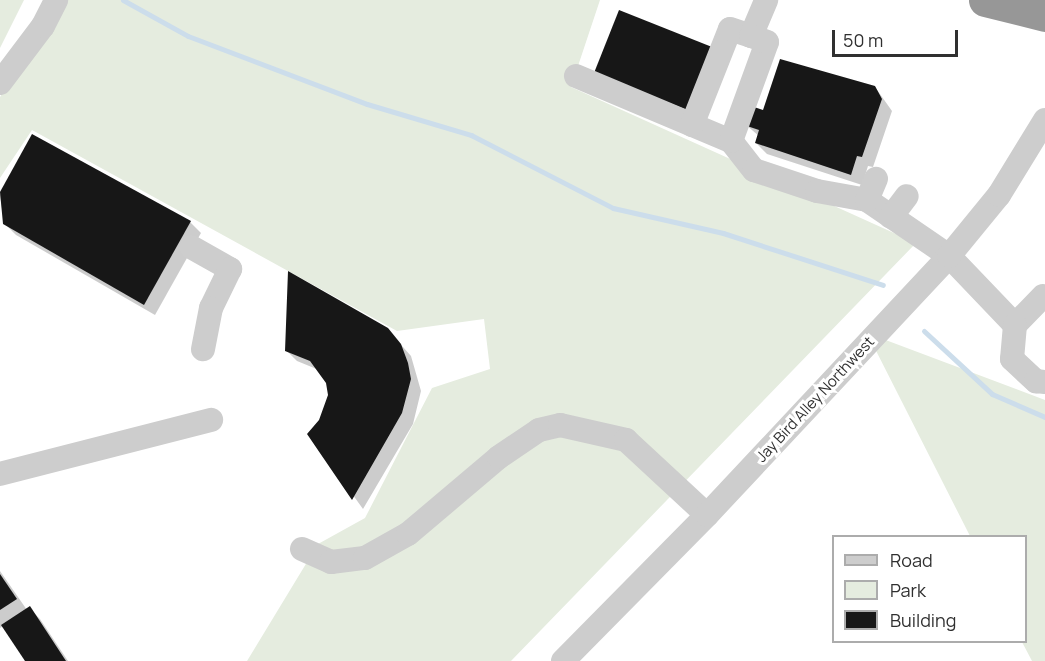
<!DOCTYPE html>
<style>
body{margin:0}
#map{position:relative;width:1045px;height:661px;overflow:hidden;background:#fff;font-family:Manrope,sans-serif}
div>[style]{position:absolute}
.green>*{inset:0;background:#e5ecdf}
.shadow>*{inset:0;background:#0003}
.stream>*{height:5px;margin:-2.5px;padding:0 2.5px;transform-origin:2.5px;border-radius:2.5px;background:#ccddeb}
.building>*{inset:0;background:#171717}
.minor>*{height:24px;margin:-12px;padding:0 12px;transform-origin:12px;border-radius:12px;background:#cdcdcd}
.highway>*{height:33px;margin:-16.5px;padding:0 16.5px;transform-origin:16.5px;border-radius:16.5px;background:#979797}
span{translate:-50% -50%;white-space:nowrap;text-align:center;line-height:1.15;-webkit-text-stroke:6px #fff;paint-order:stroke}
.street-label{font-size:15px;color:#303030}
.legend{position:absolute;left:832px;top:535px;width:195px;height:108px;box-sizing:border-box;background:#fff;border:2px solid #acacac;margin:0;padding:8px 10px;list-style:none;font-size:18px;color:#303030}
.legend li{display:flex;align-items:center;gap:12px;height:30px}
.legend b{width:30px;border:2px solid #acacac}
.scale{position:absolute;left:832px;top:30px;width:126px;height:27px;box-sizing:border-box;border:3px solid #303030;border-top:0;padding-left:8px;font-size:18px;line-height:21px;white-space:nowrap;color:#303030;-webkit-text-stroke:4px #fff;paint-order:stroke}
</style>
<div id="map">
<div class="green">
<i style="clip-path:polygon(0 0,24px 0,0 48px)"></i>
<i style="clip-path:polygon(59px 0,600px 0,571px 87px,916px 243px,511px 661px,247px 661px,318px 544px,365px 518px,432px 388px,490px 369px,484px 319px,397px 331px,32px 130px,0 178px,0 97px)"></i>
<i style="clip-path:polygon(867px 333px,1045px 400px,1045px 661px,1032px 661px,1022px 642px,1026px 642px,1026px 536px,970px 536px)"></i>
</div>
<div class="shadow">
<i style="clip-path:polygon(875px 87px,892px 111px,873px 167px,868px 166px,862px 185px,767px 154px,756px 143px,759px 136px,746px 125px,764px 112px)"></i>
<i style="clip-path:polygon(33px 136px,190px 222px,201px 233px,155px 315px,16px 235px,4px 223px,0 195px)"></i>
<i style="clip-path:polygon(387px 329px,411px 356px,421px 391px,413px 424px,363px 509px,309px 434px,321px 421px,329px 395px,328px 382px,319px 370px,297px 361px,286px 350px)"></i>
<i style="clip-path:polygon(0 571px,27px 610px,29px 608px,40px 619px,68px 661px,27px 661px,3px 626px,0 628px)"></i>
</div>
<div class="stream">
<i style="left:123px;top:0;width:74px;rotate:29deg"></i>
<i style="left:188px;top:36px;width:191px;rotate:20.8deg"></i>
<i style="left:367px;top:104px;width:109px;rotate:16.6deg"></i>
<i style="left:471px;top:135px;width:160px;rotate:27.2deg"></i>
<i style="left:613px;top:208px;width:113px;rotate:12.8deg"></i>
<i style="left:723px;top:233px;width:168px;rotate:18deg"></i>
<i style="left:924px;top:331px;width:93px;rotate:42.8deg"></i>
<i style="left:992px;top:394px;width:58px;rotate:23.5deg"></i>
</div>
<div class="building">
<i style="clip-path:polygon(619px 10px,712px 47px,687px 110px,594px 73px)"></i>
<i style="clip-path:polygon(780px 59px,875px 86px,882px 99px,862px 157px,857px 156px,851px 175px,755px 143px,759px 130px,744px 125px,751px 106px,763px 110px)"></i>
<i style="clip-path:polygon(32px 134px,191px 221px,144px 305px,3px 224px,0 192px)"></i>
<i style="clip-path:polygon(288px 271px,388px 328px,401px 344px,408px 363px,411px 379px,402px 413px,352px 500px,307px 434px,319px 420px,328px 395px,326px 383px,310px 361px,285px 351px)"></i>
<i style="clip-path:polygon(0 574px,17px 599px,0 610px)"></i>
<i style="clip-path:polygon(30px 606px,66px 661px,25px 661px,1px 625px)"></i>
</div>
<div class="minor">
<i style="left:576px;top:76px;width:168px;rotate:22.8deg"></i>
<i style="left:731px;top:141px;width:37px;rotate:52deg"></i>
<i style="left:754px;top:170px;width:66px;rotate:18.4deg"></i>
<i style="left:817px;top:191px;width:51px;rotate:10.2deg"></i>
<i style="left:867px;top:200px;width:99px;rotate:34.3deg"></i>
<i style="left:949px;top:256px;width:95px;rotate:46.3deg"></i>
<i style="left:0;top:83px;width:71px;rotate:-53deg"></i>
<i style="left:43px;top:26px;width:29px;rotate:-63deg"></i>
<i style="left:692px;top:125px;width:103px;rotate:-68.4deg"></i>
<i style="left:730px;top:29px;width:22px;rotate:18deg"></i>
<i style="left:751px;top:36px;width:39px;rotate:-67deg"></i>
<i style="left:731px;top:141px;width:105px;rotate:-70deg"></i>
<i style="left:767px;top:42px;width:17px;rotate:-159deg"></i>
<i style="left:867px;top:200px;width:23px;rotate:-67deg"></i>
<i style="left:891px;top:217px;width:26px;rotate:-53deg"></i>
<i style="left:191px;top:247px;width:45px;rotate:29.4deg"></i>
<i style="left:230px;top:269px;width:43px;rotate:116deg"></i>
<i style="left:211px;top:308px;width:42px;rotate:101deg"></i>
<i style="left:1043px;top:296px;width:40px;rotate:134deg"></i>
<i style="left:1015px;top:325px;width:34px;rotate:95deg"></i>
<i style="left:1012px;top:359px;width:33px;rotate:43deg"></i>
<i style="left:1036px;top:381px;width:9px;rotate:6deg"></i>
<i style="left:0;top:474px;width:218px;rotate:-14.4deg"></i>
<i style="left:302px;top:549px;width:32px;rotate:24deg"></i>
<i style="left:331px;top:562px;width:34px;rotate:-7deg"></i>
<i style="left:365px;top:558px;width:49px;rotate:-29.2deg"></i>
<i style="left:408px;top:534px;width:119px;rotate:-40.2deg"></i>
<i style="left:499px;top:457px;width:48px;rotate:-34deg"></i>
<i style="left:539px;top:430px;width:22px;rotate:-13deg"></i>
<i style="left:560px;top:425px;width:68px;rotate:12.8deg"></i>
<i style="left:626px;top:440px;width:110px;rotate:42.8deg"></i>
<i style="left:563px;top:661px;width:205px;rotate:-45.4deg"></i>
<i style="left:707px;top:515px;width:354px;rotate:-46.9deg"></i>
<i style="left:949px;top:256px;width:79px;rotate:-50.7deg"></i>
<i style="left:999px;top:195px;width:88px;rotate:-58.5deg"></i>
</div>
<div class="highway">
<i style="left:985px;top:0;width:62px;rotate:14deg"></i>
</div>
<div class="street-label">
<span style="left:815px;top:399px;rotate:-47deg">Jay Bird Alley Northwest</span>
</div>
<ul class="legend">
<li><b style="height:8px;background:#cdcdcd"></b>Road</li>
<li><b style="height:16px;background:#e5ecdf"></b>Park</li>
<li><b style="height:16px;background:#171717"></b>Building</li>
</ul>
<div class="scale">50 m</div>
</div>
